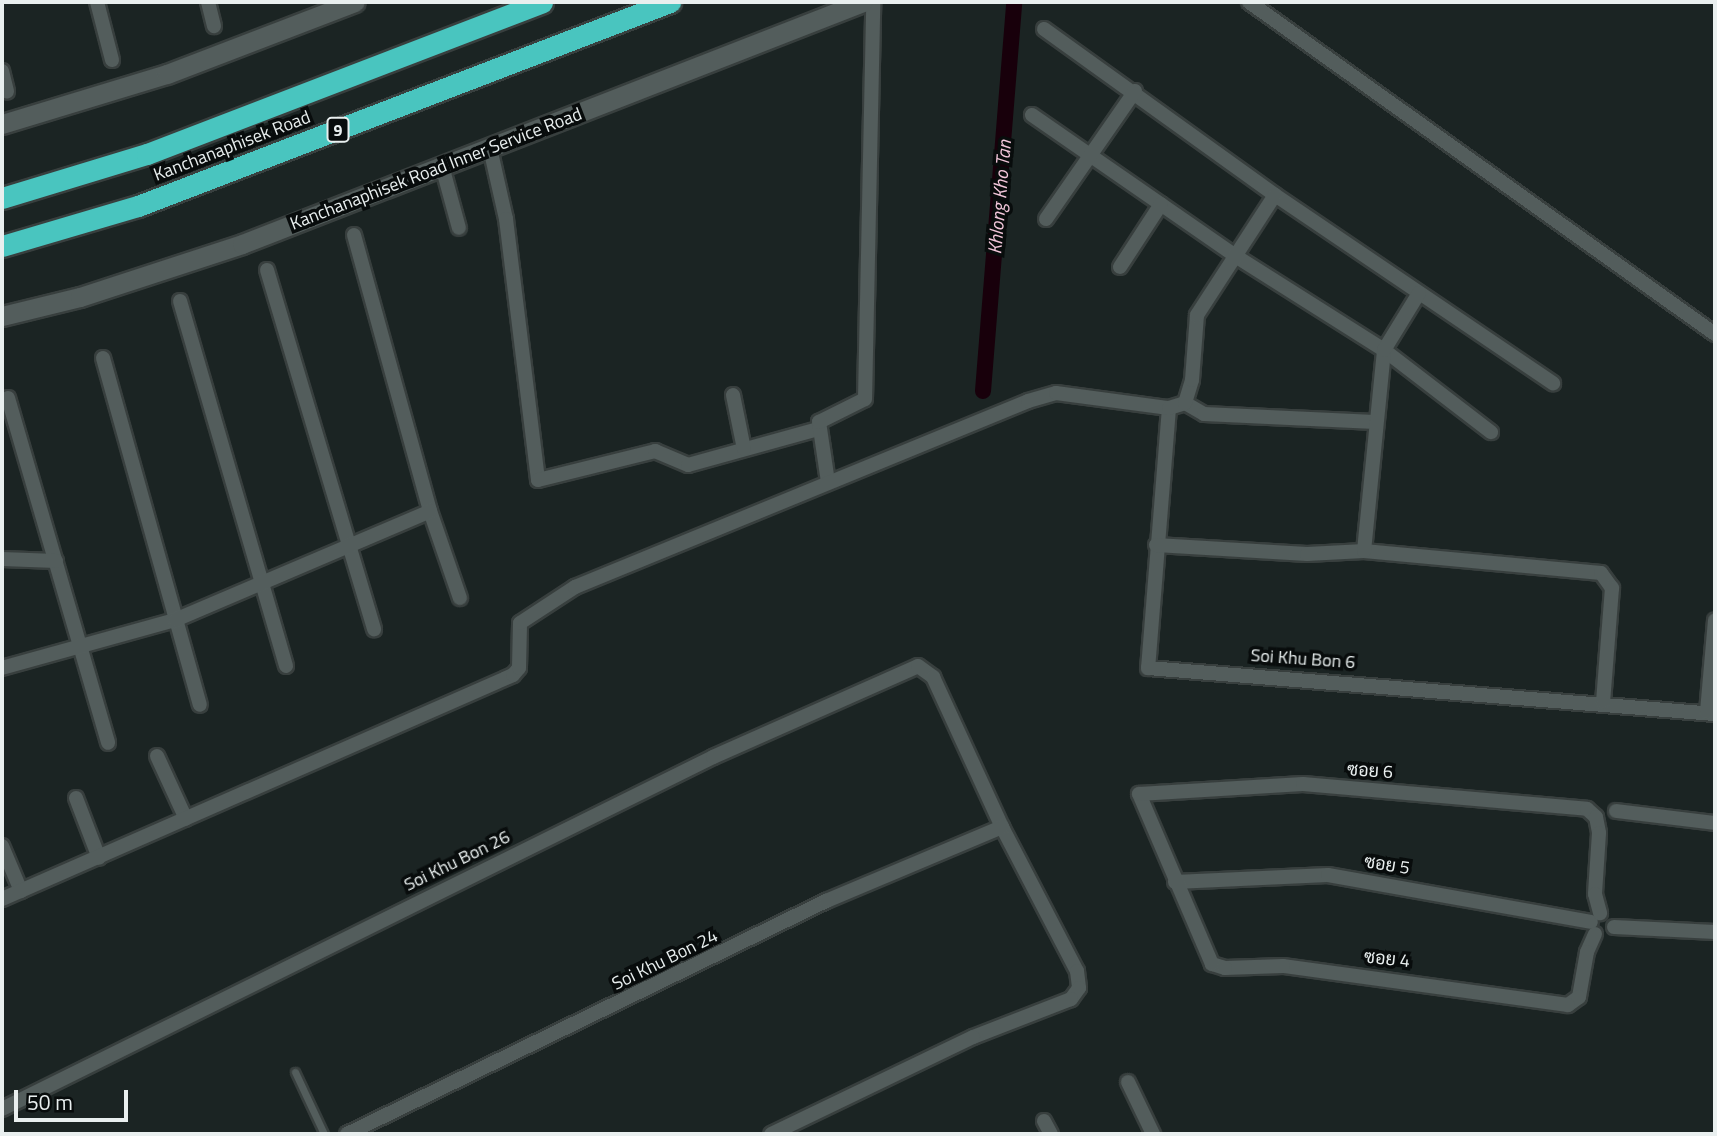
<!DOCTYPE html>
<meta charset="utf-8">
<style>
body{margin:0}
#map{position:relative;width:1717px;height:1136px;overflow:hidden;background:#1b2423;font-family:"Titillium Web",Sarabun,sans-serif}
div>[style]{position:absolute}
.canal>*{height:16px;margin:-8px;padding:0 8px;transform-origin:8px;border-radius:8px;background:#18000b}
.roads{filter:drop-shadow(2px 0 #383f3e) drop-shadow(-2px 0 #383f3e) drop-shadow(0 2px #383f3e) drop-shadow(0 -2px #383f3e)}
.lane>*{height:7px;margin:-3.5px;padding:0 3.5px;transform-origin:3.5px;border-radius:3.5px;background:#535d5c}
.street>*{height:14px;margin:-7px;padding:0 7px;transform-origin:7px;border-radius:7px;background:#535d5c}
.secondary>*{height:19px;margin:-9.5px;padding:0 9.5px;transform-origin:9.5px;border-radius:9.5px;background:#535d5c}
.highway>*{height:21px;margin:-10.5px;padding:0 10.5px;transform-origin:10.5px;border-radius:10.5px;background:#49c5bf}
span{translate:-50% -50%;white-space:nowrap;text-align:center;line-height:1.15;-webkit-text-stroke:7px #080c0c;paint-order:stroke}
.shield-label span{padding:2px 5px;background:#080c0c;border:2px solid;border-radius:5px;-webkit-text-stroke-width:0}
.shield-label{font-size:16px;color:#e9efef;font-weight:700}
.street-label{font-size:18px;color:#e9efef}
.water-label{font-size:19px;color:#f3c7db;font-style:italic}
.frame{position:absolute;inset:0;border:4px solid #e9efef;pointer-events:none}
.scale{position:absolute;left:14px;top:1090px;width:114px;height:32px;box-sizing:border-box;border:4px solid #e9efef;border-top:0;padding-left:9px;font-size:21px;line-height:24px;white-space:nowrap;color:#e9efef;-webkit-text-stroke:5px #080c0c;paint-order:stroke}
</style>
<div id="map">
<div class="canal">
<i style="left:983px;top:391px;width:390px;rotate:-85.4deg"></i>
</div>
<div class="roads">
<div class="lane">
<i style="left:295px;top:1072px;width:68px;rotate:64.9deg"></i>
</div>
<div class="street">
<i style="left:97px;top:2px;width:60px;rotate:75.5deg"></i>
<i style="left:208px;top:2px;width:25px;rotate:76deg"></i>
<i style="left:1249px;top:2px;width:572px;rotate:35.47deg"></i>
<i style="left:1044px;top:29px;width:284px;rotate:35.7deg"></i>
<i style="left:1275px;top:195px;width:336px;rotate:34.1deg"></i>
<i style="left:2px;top:71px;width:21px;rotate:76deg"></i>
<i style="left:1032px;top:115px;width:249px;rotate:34.7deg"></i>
<i style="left:1237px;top:257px;width:174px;rotate:32.3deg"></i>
<i style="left:1384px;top:350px;width:135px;rotate:37.5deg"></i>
<i style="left:490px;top:148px;width:73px;rotate:77.3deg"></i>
<i style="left:506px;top:219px;width:263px;rotate:83deg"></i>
<i style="left:538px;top:480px;width:121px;rotate:-13.9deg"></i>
<i style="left:655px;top:451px;width:36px;rotate:23deg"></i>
<i style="left:688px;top:465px;width:135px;rotate:-15.5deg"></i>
<i style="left:442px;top:166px;width:64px;rotate:74.7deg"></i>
<i style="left:1046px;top:219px;width:156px;rotate:-55.2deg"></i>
<i style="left:354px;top:235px;width:286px;rotate:74.6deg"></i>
<i style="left:430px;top:511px;width:92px;rotate:71deg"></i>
<i style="left:1120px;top:267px;width:75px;rotate:-56.9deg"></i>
<i style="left:267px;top:270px;width:375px;rotate:73.4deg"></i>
<i style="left:180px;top:301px;width:380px;rotate:73.8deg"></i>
<i style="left:103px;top:358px;width:360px;rotate:74.4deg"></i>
<i style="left:733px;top:395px;width:55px;rotate:78.5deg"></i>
<i style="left:8px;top:398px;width:359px;rotate:73.8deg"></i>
<i style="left:1185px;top:403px;width:22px;rotate:30deg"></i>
<i style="left:1204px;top:414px;width:171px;rotate:2.7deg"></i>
<i style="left:1169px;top:408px;width:261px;rotate:94.6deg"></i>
<i style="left:1148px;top:668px;width:569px;rotate:4.64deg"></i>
<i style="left:828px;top:482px;width:61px;rotate:-98.5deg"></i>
<i style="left:819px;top:422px;width:51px;rotate:-26.6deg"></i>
<i style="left:865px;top:399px;width:397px;rotate:-88.8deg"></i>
<i style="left:1156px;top:545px;width:151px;rotate:3.4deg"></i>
<i style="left:1307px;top:554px;width:57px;rotate:-3deg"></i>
<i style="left:1364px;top:551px;width:238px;rotate:5.3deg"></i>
<i style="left:1601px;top:573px;width:19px;rotate:54deg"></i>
<i style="left:1612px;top:588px;width:114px;rotate:94.5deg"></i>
<i style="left:1364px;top:551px;width:202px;rotate:-84.3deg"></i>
<i style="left:1384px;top:350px;width:67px;rotate:-58.4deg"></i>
<i style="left:2px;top:559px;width:54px;rotate:2.1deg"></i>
<i style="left:2px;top:668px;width:180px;rotate:-15.5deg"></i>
<i style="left:175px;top:620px;width:277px;rotate:-23.1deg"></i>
<i style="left:1707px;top:712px;width:92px;rotate:-85deg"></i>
<i style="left:157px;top:756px;width:69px;rotate:65.3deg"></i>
<i style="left:76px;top:798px;width:64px;rotate:69deg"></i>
<i style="left:1616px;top:811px;width:100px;rotate:6.9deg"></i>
<i style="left:2px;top:846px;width:49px;rotate:67.1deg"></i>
<i style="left:1175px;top:882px;width:153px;rotate:-2.6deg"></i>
<i style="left:1328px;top:875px;width:267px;rotate:10.1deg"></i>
<i style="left:2px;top:899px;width:558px;rotate:-23.67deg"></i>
<i style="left:513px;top:675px;width:9px;rotate:-49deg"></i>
<i style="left:519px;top:668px;width:45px;rotate:-88.7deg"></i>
<i style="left:520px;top:623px;width:66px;rotate:-33.2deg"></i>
<i style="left:575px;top:587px;width:490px;rotate:-22.3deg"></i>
<i style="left:1028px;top:401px;width:29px;rotate:-16deg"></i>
<i style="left:1056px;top:393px;width:114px;rotate:7.6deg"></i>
<i style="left:1169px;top:408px;width:17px;rotate:-17deg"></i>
<i style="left:1185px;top:403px;width:24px;rotate:-73deg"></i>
<i style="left:1192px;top:380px;width:65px;rotate:-85.6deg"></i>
<i style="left:1197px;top:315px;width:143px;rotate:-57deg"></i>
<i style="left:1614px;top:927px;width:101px;rotate:2.8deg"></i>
<i style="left:1595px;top:934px;width:20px;rotate:114deg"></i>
<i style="left:1587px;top:952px;width:46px;rotate:100.1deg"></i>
<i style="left:1579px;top:997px;width:14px;rotate:144deg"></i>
<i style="left:1568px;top:1005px;width:288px;rotate:-172.2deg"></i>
<i style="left:1283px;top:966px;width:58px;rotate:178deg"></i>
<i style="left:1225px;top:968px;width:14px;rotate:-163deg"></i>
<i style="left:1212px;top:964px;width:185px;rotate:-113.2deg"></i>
<i style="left:1139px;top:794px;width:164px;rotate:-3.5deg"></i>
<i style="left:1303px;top:784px;width:285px;rotate:5deg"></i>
<i style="left:1587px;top:809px;width:12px;rotate:42deg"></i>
<i style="left:1596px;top:817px;width:16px;rotate:79deg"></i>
<i style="left:1599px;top:833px;width:61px;rotate:93.8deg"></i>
<i style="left:1595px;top:894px;width:20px;rotate:75deg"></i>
<i style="left:1128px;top:1082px;width:58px;rotate:64.3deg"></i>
<i style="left:2px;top:1109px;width:793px;rotate:-26.34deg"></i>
<i style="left:713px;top:757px;width:224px;rotate:-23.9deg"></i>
<i style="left:918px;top:666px;width:19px;rotate:36deg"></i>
<i style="left:933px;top:677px;width:165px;rotate:65.3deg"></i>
<i style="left:1002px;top:827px;width:162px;rotate:62.5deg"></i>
<i style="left:1077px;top:971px;width:17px;rotate:83deg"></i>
<i style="left:1079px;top:988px;width:14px;rotate:126deg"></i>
<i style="left:1071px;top:999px;width:105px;rotate:158.8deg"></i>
<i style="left:973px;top:1037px;width:224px;rotate:154.3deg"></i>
<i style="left:1044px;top:1121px;width:15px;rotate:62deg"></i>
<i style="left:347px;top:1134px;width:533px;rotate:-25.94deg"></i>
<i style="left:826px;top:901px;width:191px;rotate:-22.8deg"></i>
</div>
<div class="secondary">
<i style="left:2px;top:124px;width:172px;rotate:-16.9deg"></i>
<i style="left:167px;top:74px;width:201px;rotate:-21deg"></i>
<i style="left:2px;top:316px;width:80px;rotate:-13.7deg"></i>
<i style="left:80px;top:297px;width:170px;rotate:-18.1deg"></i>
<i style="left:242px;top:244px;width:666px;rotate:-21.29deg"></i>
</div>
<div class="highway">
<i style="left:2px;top:198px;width:152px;rotate:-16.9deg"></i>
<i style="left:147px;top:154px;width:423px;rotate:-21deg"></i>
<i style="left:2px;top:246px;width:142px;rotate:-16.4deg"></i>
<i style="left:138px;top:206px;width:570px;rotate:-20.98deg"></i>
</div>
</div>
<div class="shield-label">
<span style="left:338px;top:130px">9</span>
</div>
<div class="street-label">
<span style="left:232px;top:146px;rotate:-21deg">Kanchanaphisek Road</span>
<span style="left:436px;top:169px;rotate:-21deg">Kanchanaphisek Road Inner Service Road</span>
<span style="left:1303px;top:659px;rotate:4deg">Soi Khu Bon 6</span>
<span style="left:1370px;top:771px;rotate:4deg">ซอย 6</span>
<span style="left:457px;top:861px;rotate:-26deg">Soi Khu Bon 26</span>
<span style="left:1387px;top:865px;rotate:9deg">ซอย 5</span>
<span style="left:1387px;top:959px;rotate:6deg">ซอย 4</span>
<span style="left:665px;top:960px;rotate:-26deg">Soi Khu Bon 24</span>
</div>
<div class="water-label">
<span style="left:999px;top:197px;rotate:-85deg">Khlong Kho Tan</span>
</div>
<div class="frame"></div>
<div class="scale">50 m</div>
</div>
